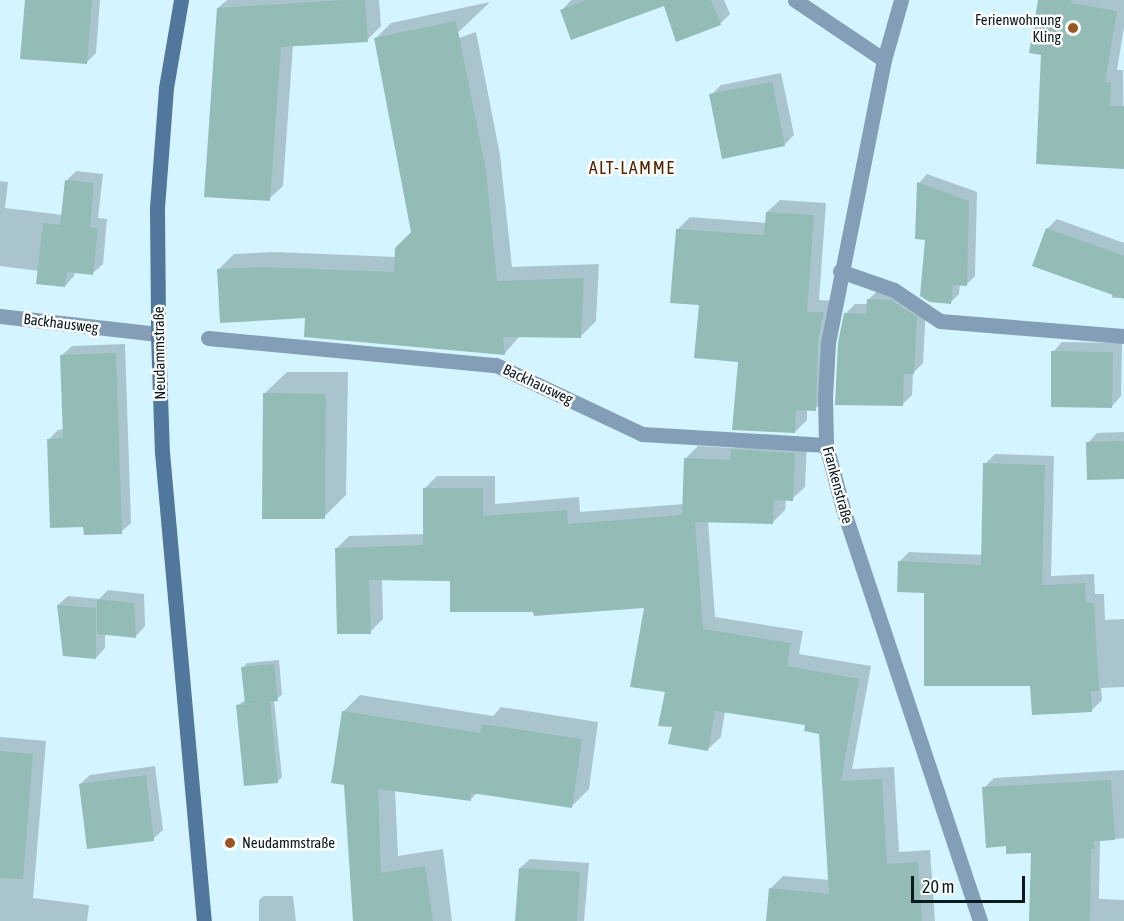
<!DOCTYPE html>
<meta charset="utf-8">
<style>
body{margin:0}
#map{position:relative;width:1124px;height:921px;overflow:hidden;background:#d4f5ff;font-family:"Asap Condensed",sans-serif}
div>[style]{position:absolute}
.shadow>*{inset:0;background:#0003}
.building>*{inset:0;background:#93bcb6}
.lane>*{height:15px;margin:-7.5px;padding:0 7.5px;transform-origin:7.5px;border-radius:7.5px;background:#859eb8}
.street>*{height:15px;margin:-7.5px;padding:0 7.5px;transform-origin:7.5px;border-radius:7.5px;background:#859eb8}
.secondary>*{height:15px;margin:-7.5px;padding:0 7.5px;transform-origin:7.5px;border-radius:7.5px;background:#52779c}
.dots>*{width:16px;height:16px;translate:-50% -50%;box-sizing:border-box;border:3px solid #fff;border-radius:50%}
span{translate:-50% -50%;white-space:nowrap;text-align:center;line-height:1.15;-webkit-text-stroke:5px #fff;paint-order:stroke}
.poi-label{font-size:15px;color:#0a1a1e}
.right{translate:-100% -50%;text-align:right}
.left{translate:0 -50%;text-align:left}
.street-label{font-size:15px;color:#0a1a1e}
.quarter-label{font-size:18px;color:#512500;letter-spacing:1.5px}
.scale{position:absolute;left:911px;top:876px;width:114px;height:27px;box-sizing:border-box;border:3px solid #0a1a1e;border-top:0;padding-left:8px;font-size:18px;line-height:21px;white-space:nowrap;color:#0a1a1e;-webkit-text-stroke:4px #fff;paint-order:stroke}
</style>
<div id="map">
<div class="shadow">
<i style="clip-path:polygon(27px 0,100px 0,96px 53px,86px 63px)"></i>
<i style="clip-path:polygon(227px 0,379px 0,381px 26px,367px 40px,293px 45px,283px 186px,269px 199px,218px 8px)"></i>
<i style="clip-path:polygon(571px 0,724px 0,730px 14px,720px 24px,672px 1px,562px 10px)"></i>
<i style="clip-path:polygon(1039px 0,1124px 0,1124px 27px,1117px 70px,1123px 70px,1124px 167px,1043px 53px)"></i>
<i style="clip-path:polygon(490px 2px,448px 42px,476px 32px,500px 155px,512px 267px,599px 264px,596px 321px,580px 337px,520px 336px,505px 353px,307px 317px,219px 269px,234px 254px,275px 252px,396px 257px,413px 232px,376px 38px,391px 23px)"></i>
<i style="clip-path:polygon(781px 73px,794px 135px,785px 144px,711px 95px,721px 85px)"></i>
<i style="clip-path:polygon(76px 171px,103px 174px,98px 218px,107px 219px,103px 264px,93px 273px,75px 271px,74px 276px,65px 286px,39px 271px,0 266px,0 181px,8px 182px,5px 208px,63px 215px,67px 180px)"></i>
<i style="clip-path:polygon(927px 174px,977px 192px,975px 276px,966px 285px,960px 284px,959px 294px,950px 303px,927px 238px,919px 183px)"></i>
<i style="clip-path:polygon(780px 200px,826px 203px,819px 300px,835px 301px,827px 397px,815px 409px,807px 409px,807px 420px,795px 432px,740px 361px,701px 304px,678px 229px,690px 217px,767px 223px,767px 212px)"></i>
<i style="clip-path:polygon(1057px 219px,1124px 243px,1124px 298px,1112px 298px,1112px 293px,1047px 229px)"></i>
<i style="clip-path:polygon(878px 290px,926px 307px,923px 363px,913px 373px,912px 395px,903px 404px,845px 314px,855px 304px,868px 304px,868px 300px)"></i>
<i style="clip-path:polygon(1062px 342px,1122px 343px,1121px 396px,1112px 406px,1053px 352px)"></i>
<i style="clip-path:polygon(125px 344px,131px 523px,121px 532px,85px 525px,49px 439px,58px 430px,64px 429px,62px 355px,72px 346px)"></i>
<i style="clip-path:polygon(287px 372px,348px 372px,346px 495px,324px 517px,264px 394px)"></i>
<i style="clip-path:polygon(1124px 432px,1124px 477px,1088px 443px,1097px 433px)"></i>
<i style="clip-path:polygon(745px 437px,807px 441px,805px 487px,792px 499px,786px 499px,785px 510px,773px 522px,708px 521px,715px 617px,803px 631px,799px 654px,871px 666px,852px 769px,894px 767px,899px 852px,930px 850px,935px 921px,768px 921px,770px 889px,783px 876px,830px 880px,821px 732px,807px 724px,725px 711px,721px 737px,708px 749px,674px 726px,646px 606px,535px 611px,451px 580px,382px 579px,383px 619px,370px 632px,336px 549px,349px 536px,425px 534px,424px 489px,437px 476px,495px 476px,495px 504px,579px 497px,580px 512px,684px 504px,685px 459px,698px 446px,734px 448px)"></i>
<i style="clip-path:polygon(995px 454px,1054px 456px,1051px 576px,1094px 574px,1095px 594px,1104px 594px,1105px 620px,1124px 619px,1124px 687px,1101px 688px,1102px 700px,1092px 710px,1032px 684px,926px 592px,899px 562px,909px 552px,983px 555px,985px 464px)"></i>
<i style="clip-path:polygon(108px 590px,144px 594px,145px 626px,136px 636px,105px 633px,105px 648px,96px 658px,58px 605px,68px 596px,99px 599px)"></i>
<i style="clip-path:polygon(279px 660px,282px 695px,274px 700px,282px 777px,277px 782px,238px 705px,246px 700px,243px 668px,247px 663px)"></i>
<i style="clip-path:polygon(360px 695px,493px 716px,501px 707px,598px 722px,589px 789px,571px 807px,477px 793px,471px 799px,395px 790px,398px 856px,443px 849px,452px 921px,357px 921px,343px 712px)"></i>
<i style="clip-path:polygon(0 737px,46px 741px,33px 898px,89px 905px,87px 921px,0 921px)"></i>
<i style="clip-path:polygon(155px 766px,163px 830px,153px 839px,80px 784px,90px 775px)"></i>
<i style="clip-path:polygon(1124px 770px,1124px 838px,1100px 841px,1099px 899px,1124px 900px,1124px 921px,1031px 921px,1033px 851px,1007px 845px,984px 788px,994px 778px)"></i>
<i style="clip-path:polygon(530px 859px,589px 863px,584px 921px,517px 921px,520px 868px)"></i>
<i style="clip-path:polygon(264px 896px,293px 896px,296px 921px,259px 921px,259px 900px)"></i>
</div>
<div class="building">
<i style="clip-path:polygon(25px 0,92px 0,87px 64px,20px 59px)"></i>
<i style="clip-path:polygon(343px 0,365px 0,368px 42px,281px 47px,270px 201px,204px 197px,217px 8px)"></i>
<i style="clip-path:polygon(586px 0,711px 0,721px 25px,676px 42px,664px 6px,571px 40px,560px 10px)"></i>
<i style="clip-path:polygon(1038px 0,1072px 0,1071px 3px,1117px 11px,1105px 82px,1111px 82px,1110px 106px,1124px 106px,1124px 169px,1036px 164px,1041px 55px,1029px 53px)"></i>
<i style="clip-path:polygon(456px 21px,486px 171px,497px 281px,584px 278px,581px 338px,503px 337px,505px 355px,304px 337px,305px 318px,220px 323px,217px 269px,259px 267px,394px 272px,395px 248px,411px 232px,374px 38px)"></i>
<i style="clip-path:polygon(772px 82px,785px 146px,722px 159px,709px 94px)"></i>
<i style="clip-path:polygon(65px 180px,94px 183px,90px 227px,98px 228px,93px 275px,67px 272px,65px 287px,36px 284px,43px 223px,60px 225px)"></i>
<i style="clip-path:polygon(917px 182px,969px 201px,967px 286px,953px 285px,951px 304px,930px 302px,920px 296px,925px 240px,915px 239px)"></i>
<i style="clip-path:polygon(766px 212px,814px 215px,807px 312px,824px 312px,818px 341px,816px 411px,796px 410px,795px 433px,732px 430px,738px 362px,694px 358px,699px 305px,670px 303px,676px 229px,764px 235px)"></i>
<i style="clip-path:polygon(1046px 228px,1124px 256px,1124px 299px,1032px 266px)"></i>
<i style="clip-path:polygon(867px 299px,891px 300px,917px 317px,914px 374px,904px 374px,903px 406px,835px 405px,838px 343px,844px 313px,866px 314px)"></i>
<i style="clip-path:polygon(1051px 351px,1113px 352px,1112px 408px,1051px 407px)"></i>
<i style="clip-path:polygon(116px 353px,122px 534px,84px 535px,83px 527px,50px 528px,47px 439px,63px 438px,60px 355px)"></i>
<i style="clip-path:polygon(263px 393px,326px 394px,325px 519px,262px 519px)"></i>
<i style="clip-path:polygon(1124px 441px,1124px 479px,1087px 480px,1086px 442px)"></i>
<i style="clip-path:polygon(731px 449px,795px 453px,793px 501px,774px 500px,773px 524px,695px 522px,703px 629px,791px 643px,787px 666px,859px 679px,841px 781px,882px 779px,887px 864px,918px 862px,922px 921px,766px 921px,769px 888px,829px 894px,819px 734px,804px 731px,805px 725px,715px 711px,708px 751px,668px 744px,672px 727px,658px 726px,665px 692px,630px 687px,644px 608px,534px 616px,533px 612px,450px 612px,450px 581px,369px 580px,371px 634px,337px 634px,335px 548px,423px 545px,423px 488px,483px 488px,483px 516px,567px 510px,568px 524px,682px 515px,684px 458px,730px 460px)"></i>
<i style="clip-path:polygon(983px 463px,1045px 465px,1042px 585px,1085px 583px,1086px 603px,1094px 603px,1099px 691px,1091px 691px,1092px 712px,1032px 715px,1030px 686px,924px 686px,924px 593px,897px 592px,898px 561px,981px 565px)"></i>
<i style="clip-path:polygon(97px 599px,134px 603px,136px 638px,97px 634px)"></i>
<i style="clip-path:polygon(57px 605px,96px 608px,96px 659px,63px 656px)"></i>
<i style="clip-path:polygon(274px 664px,278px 701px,245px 704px,241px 667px)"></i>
<i style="clip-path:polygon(270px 702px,278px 783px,244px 786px,236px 705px)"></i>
<i style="clip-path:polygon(342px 711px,480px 733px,482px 724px,582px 739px,572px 808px,471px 793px,471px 801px,378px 789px,381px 873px,425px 866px,433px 921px,353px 921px,344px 785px,331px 783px)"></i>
<i style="clip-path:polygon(0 751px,33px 754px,23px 879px,0 878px)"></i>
<i style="clip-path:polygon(146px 775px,154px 841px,87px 849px,79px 784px)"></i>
<i style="clip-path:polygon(1111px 780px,1115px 840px,1094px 841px,1094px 849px,1091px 849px,1090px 921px,1029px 921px,1031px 853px,1006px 854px,1006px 846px,986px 848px,982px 787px)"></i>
<i style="clip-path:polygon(519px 868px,580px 872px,577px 921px,515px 921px)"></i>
</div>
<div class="lane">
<i style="left:840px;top:271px;width:57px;rotate:19.4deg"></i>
<i style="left:894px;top:290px;width:55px;rotate:34deg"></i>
<i style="left:940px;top:321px;width:185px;rotate:4.7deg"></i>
</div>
<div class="street">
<i style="left:795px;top:0;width:107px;rotate:34deg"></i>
<i style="left:901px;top:0;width:62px;rotate:105.8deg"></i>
<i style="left:884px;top:60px;width:288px;rotate:101.2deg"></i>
<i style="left:828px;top:342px;width:55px;rotate:93.1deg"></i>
<i style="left:825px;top:397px;width:48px;rotate:88.8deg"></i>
<i style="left:826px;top:445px;width:66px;rotate:75.1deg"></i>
<i style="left:843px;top:509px;width:434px;rotate:71.6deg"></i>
<i style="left:0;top:316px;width:159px;rotate:6.5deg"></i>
<i style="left:208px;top:338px;width:289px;rotate:5.4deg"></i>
<i style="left:496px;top:365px;width:161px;rotate:25.3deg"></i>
<i style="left:642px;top:434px;width:184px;rotate:3.4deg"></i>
</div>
<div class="secondary">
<i style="left:181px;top:0;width:89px;rotate:99.7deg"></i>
<i style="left:166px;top:88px;width:120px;rotate:94.3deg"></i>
<i style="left:157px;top:208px;width:126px;rotate:89.5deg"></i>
<i style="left:158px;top:334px;width:118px;rotate:88.1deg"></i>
<i style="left:162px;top:452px;width:471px;rotate:84.9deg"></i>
</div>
<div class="dots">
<i style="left:1073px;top:28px;background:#995625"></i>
<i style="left:230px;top:843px;background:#995625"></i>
</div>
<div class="poi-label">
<span class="right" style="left:1061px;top:28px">Ferienwohnung<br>Kling</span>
<span class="left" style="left:242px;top:843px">Neudammstraße</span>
</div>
<div class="street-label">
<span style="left:61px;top:323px;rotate:7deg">Backhausweg</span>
<span style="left:159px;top:353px;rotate:-91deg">Neudammstraße</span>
<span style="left:538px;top:384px;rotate:25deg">Backhausweg</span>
<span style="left:838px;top:485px;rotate:75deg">Frankenstraße</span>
</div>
<div class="quarter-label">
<span style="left:632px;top:168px">ALT-LAMME</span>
</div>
<div class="scale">20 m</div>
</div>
